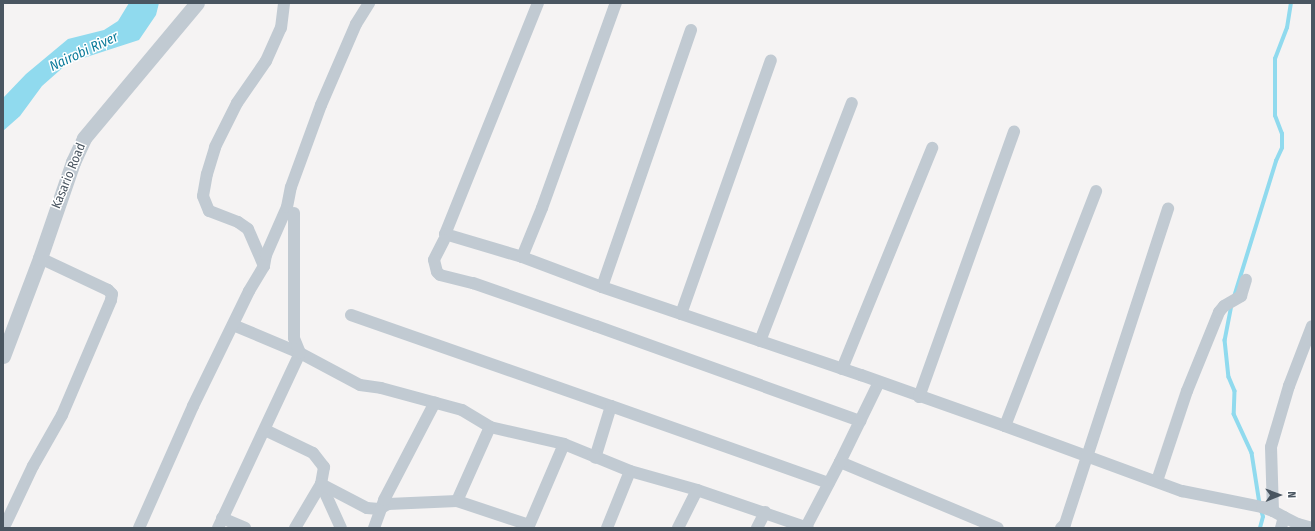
<!DOCTYPE html>
<style>
body{margin:0}
#map{position:relative;width:1315px;height:531px;overflow:hidden;background:#f5f3f3;font-family:"Fira Sans Condensed",sans-serif}
div>[style]{position:absolute}
.water>*{inset:0;background:#90daee}
.stream>*{height:3.5px;margin:-1.75px;padding:0 1.75px;transform-origin:1.75px;border-radius:1.75px;background:#90daee}
.minor>*{height:12px;margin:-6px;padding:0 6px;transform-origin:6px;border-radius:6px;background:#c1cad2}
.tertiary>*{height:15px;margin:-7.5px;padding:0 7.5px;transform-origin:7.5px;border-radius:7.5px;background:#c1cad2}
span{translate:-50% -50%;white-space:nowrap;text-align:center;line-height:1.15;-webkit-text-stroke:3px #fff;paint-order:stroke}
.street-label{font-size:13px;color:#4a5661}
.water-label{font-size:14px;color:#0c7c9b;font-style:italic}
.frame{position:absolute;inset:0;border:4px solid #4a5661;pointer-events:none}
.north{position:absolute;left:1259px;top:475px;width:40px;height:40px;-webkit-text-stroke:3px #fff;paint-order:stroke;rotate:89deg;font-size:11px;font-weight:700;line-height:16px;text-align:center;color:#4a5661}
.north::after{content:'';display:block;margin:auto;width:14px;height:18px;background:#4a5661;clip-path:polygon(50% 0,100% 100%,50% 72%,0 100%)}
</style>
<div id="map">
<div class="water">
<i style="clip-path:polygon(129px 3px,159px 3px,156px 15px,139px 40px,68px 63px,42px 86px,20px 116px,3px 131px,3px 98px,26px 74px,68px 39px,104px 30px,118px 21px)"></i>
</div>
<div class="stream">
<i style="left:1234px;top:297px;width:142px;rotate:-72.8deg"></i>
<i style="left:1276px;top:161px;width:14px;rotate:-65deg"></i>
<i style="left:1282px;top:148px;width:14px;rotate:-90deg"></i>
<i style="left:1282px;top:134px;width:19px;rotate:-111deg"></i>
<i style="left:1275px;top:116px;width:57px;rotate:-90deg"></i>
<i style="left:1275px;top:59px;width:33px;rotate:-69deg"></i>
<i style="left:1287px;top:28px;width:25px;rotate:-81deg"></i>
<i style="left:1232px;top:305px;width:36px;rotate:101deg"></i>
<i style="left:1225px;top:340px;width:37px;rotate:84deg"></i>
<i style="left:1229px;top:377px;width:15px;rotate:67deg"></i>
<i style="left:1235px;top:391px;width:23px;rotate:92deg"></i>
<i style="left:1234px;top:414px;width:43px;rotate:65.2deg"></i>
<i style="left:1252px;top:453px;width:52px;rotate:81.1deg"></i>
<i style="left:1260px;top:528px;width:11px;rotate:-75deg"></i>
<i style="left:1263px;top:517px;width:7px;rotate:-106deg"></i>
</div>
<div class="minor">
<i style="left:538px;top:3px;width:249px;rotate:111.9deg"></i>
<i style="left:445px;top:234px;width:80px;rotate:16.6deg"></i>
<i style="left:522px;top:257px;width:85px;rotate:20.6deg"></i>
<i style="left:602px;top:287px;width:274px;rotate:18.8deg"></i>
<i style="left:861px;top:375px;width:153px;rotate:19.5deg"></i>
<i style="left:1005px;top:426px;width:189px;rotate:20.2deg"></i>
<i style="left:1182px;top:491px;width:82px;rotate:11.3deg"></i>
<i style="left:1262px;top:507px;width:12px;rotate:20deg"></i>
<i style="left:1273px;top:511px;width:13px;rotate:29deg"></i>
<i style="left:444px;top:240px;width:22px;rotate:117deg"></i>
<i style="left:434px;top:260px;width:12px;rotate:76deg"></i>
<i style="left:437px;top:272px;width:4px;rotate:45deg"></i>
<i style="left:440px;top:275px;width:34px;rotate:14deg"></i>
<i style="left:473px;top:283px;width:130px;rotate:19.3deg"></i>
<i style="left:596px;top:326px;width:281px;rotate:19.8deg"></i>
<i style="left:522px;top:257px;width:53px;rotate:-67.8deg"></i>
<i style="left:542px;top:208px;width:218px;rotate:-70.2deg"></i>
<i style="left:264px;top:266px;width:40px;rotate:-113.4deg"></i>
<i style="left:248px;top:229px;width:12px;rotate:-145deg"></i>
<i style="left:238px;top:222px;width:31px;rotate:-159deg"></i>
<i style="left:209px;top:211px;width:16px;rotate:-112deg"></i>
<i style="left:203px;top:196px;width:22px;rotate:-80deg"></i>
<i style="left:207px;top:174px;width:28px;rotate:-73deg"></i>
<i style="left:215px;top:147px;width:49px;rotate:-63.4deg"></i>
<i style="left:237px;top:103px;width:51px;rotate:-55.4deg"></i>
<i style="left:266px;top:61px;width:36px;rotate:-66deg"></i>
<i style="left:281px;top:28px;width:25px;rotate:-83deg"></i>
<i style="left:602px;top:287px;width:272px;rotate:-70.9deg"></i>
<i style="left:681px;top:314px;width:269px;rotate:-70.5deg"></i>
<i style="left:351px;top:315px;width:275px;rotate:19.3deg"></i>
<i style="left:611px;top:406px;width:54px;rotate:107.1deg"></i>
<i style="left:233px;top:325px;width:73px;rotate:22.7deg"></i>
<i style="left:300px;top:353px;width:68px;rotate:28.1deg"></i>
<i style="left:360px;top:385px;width:21px;rotate:8deg"></i>
<i style="left:381px;top:388px;width:84px;rotate:15.2deg"></i>
<i style="left:462px;top:410px;width:33px;rotate:31deg"></i>
<i style="left:490px;top:427px;width:76px;rotate:12.9deg"></i>
<i style="left:564px;top:444px;width:71px;rotate:22.2deg"></i>
<i style="left:630px;top:471px;width:70px;rotate:15.8deg"></i>
<i style="left:697px;top:490px;width:117px;rotate:18.9deg"></i>
<i style="left:760px;top:341px;width:255px;rotate:-68.9deg"></i>
<i style="left:842px;top:369px;width:239px;rotate:-67.8deg"></i>
<i style="left:919px;top:397px;width:282px;rotate:-70.3deg"></i>
<i style="left:611px;top:406px;width:231px;rotate:19.5deg"></i>
<i style="left:1005px;top:426px;width:252px;rotate:-68.8deg"></i>
<i style="left:265px;top:430px;width:53px;rotate:25.6deg"></i>
<i style="left:313px;top:453px;width:18px;rotate:52deg"></i>
<i style="left:324px;top:467px;width:17px;rotate:100deg"></i>
<i style="left:321px;top:484px;width:48px;rotate:65.6deg"></i>
<i style="left:840px;top:462px;width:171px;rotate:22.7deg"></i>
<i style="left:1157px;top:481px;width:95px;rotate:-71.6deg"></i>
<i style="left:1187px;top:391px;width:85px;rotate:-67.9deg"></i>
<i style="left:1219px;top:312px;width:8px;rotate:-50deg"></i>
<i style="left:1224px;top:306px;width:20px;rotate:-30deg"></i>
<i style="left:1241px;top:296px;width:17px;rotate:-73deg"></i>
<i style="left:457px;top:501px;width:81px;rotate:-66deg"></i>
<i style="left:1273px;top:511px;width:64px;rotate:-91.8deg"></i>
<i style="left:1271px;top:447px;width:64px;rotate:-73.6deg"></i>
<i style="left:1289px;top:386px;width:64px;rotate:-69deg"></i>
<i style="left:222px;top:518px;width:25px;rotate:23deg"></i>
<i style="left:6px;top:523px;width:63px;rotate:-64.7deg"></i>
<i style="left:33px;top:466px;width:59px;rotate:-60.4deg"></i>
<i style="left:62px;top:415px;width:125px;rotate:-66.9deg"></i>
<i style="left:111px;top:300px;width:6px;rotate:-81deg"></i>
<i style="left:112px;top:294px;width:6px;rotate:-135deg"></i>
<i style="left:108px;top:290px;width:75px;rotate:-154.8deg"></i>
<i style="left:806px;top:527px;width:73px;rotate:-62.4deg"></i>
<i style="left:840px;top:462px;width:89px;rotate:-64deg"></i>
<i style="left:139px;top:528px;width:133px;rotate:-66.1deg"></i>
<i style="left:193px;top:406px;width:128px;rotate:-64deg"></i>
<i style="left:249px;top:291px;width:29px;rotate:-59deg"></i>
<i style="left:264px;top:266px;width:11px;rotate:-80deg"></i>
<i style="left:266px;top:255px;width:52px;rotate:-66.4deg"></i>
<i style="left:287px;top:207px;width:20px;rotate:-79deg"></i>
<i style="left:291px;top:187px;width:87px;rotate:-69.9deg"></i>
<i style="left:321px;top:105px;width:88px;rotate:-66.6deg"></i>
<i style="left:356px;top:24px;width:25px;rotate:-58deg"></i>
<i style="left:218px;top:528px;width:193px;rotate:-64.9deg"></i>
<i style="left:300px;top:353px;width:16px;rotate:-112deg"></i>
<i style="left:294px;top:338px;width:125px;rotate:-90deg"></i>
<i style="left:295px;top:528px;width:51px;rotate:-59.4deg"></i>
<i style="left:321px;top:484px;width:52px;rotate:27.6deg"></i>
<i style="left:367px;top:508px;width:12px;rotate:5deg"></i>
<i style="left:379px;top:509px;width:10px;rotate:-29deg"></i>
<i style="left:388px;top:504px;width:69px;rotate:-2.5deg"></i>
<i style="left:457px;top:501px;width:76px;rotate:18.4deg"></i>
<i style="left:374px;top:528px;width:30px;rotate:-70deg"></i>
<i style="left:384px;top:500px;width:110px;rotate:-62.5deg"></i>
<i style="left:528px;top:528px;width:91px;rotate:-66.8deg"></i>
<i style="left:607px;top:528px;width:61px;rotate:-68deg"></i>
<i style="left:678px;top:528px;width:42px;rotate:-63.4deg"></i>
<i style="left:757px;top:528px;width:18px;rotate:-63deg"></i>
<i style="left:1061px;top:528px;width:6px;rotate:-45deg"></i>
<i style="left:1065px;top:524px;width:332px;rotate:-71.9deg"></i>
<i style="left:1281px;top:528px;width:11px;rotate:-75deg"></i>
<i style="left:1284px;top:517px;width:16px;rotate:27deg"></i>
<i style="left:1298px;top:524px;width:15px;rotate:16deg"></i>
</div>
<div class="tertiary">
<i style="left:3px;top:356px;width:105px;rotate:-69.3deg"></i>
<i style="left:40px;top:258px;width:102px;rotate:-71deg"></i>
<i style="left:73px;top:162px;width:26px;rotate:-65deg"></i>
<i style="left:84px;top:138px;width:176px;rotate:-50.1deg"></i>
</div>
<div class="street-label">
<span style="left:69px;top:176px;rotate:-68deg">Kasario Road</span>
</div>
<div class="water-label">
<span style="left:84px;top:52px;rotate:-25deg">Nairobi River</span>
</div>
<div class="frame"></div>
<div class="north">N</div>
</div>
